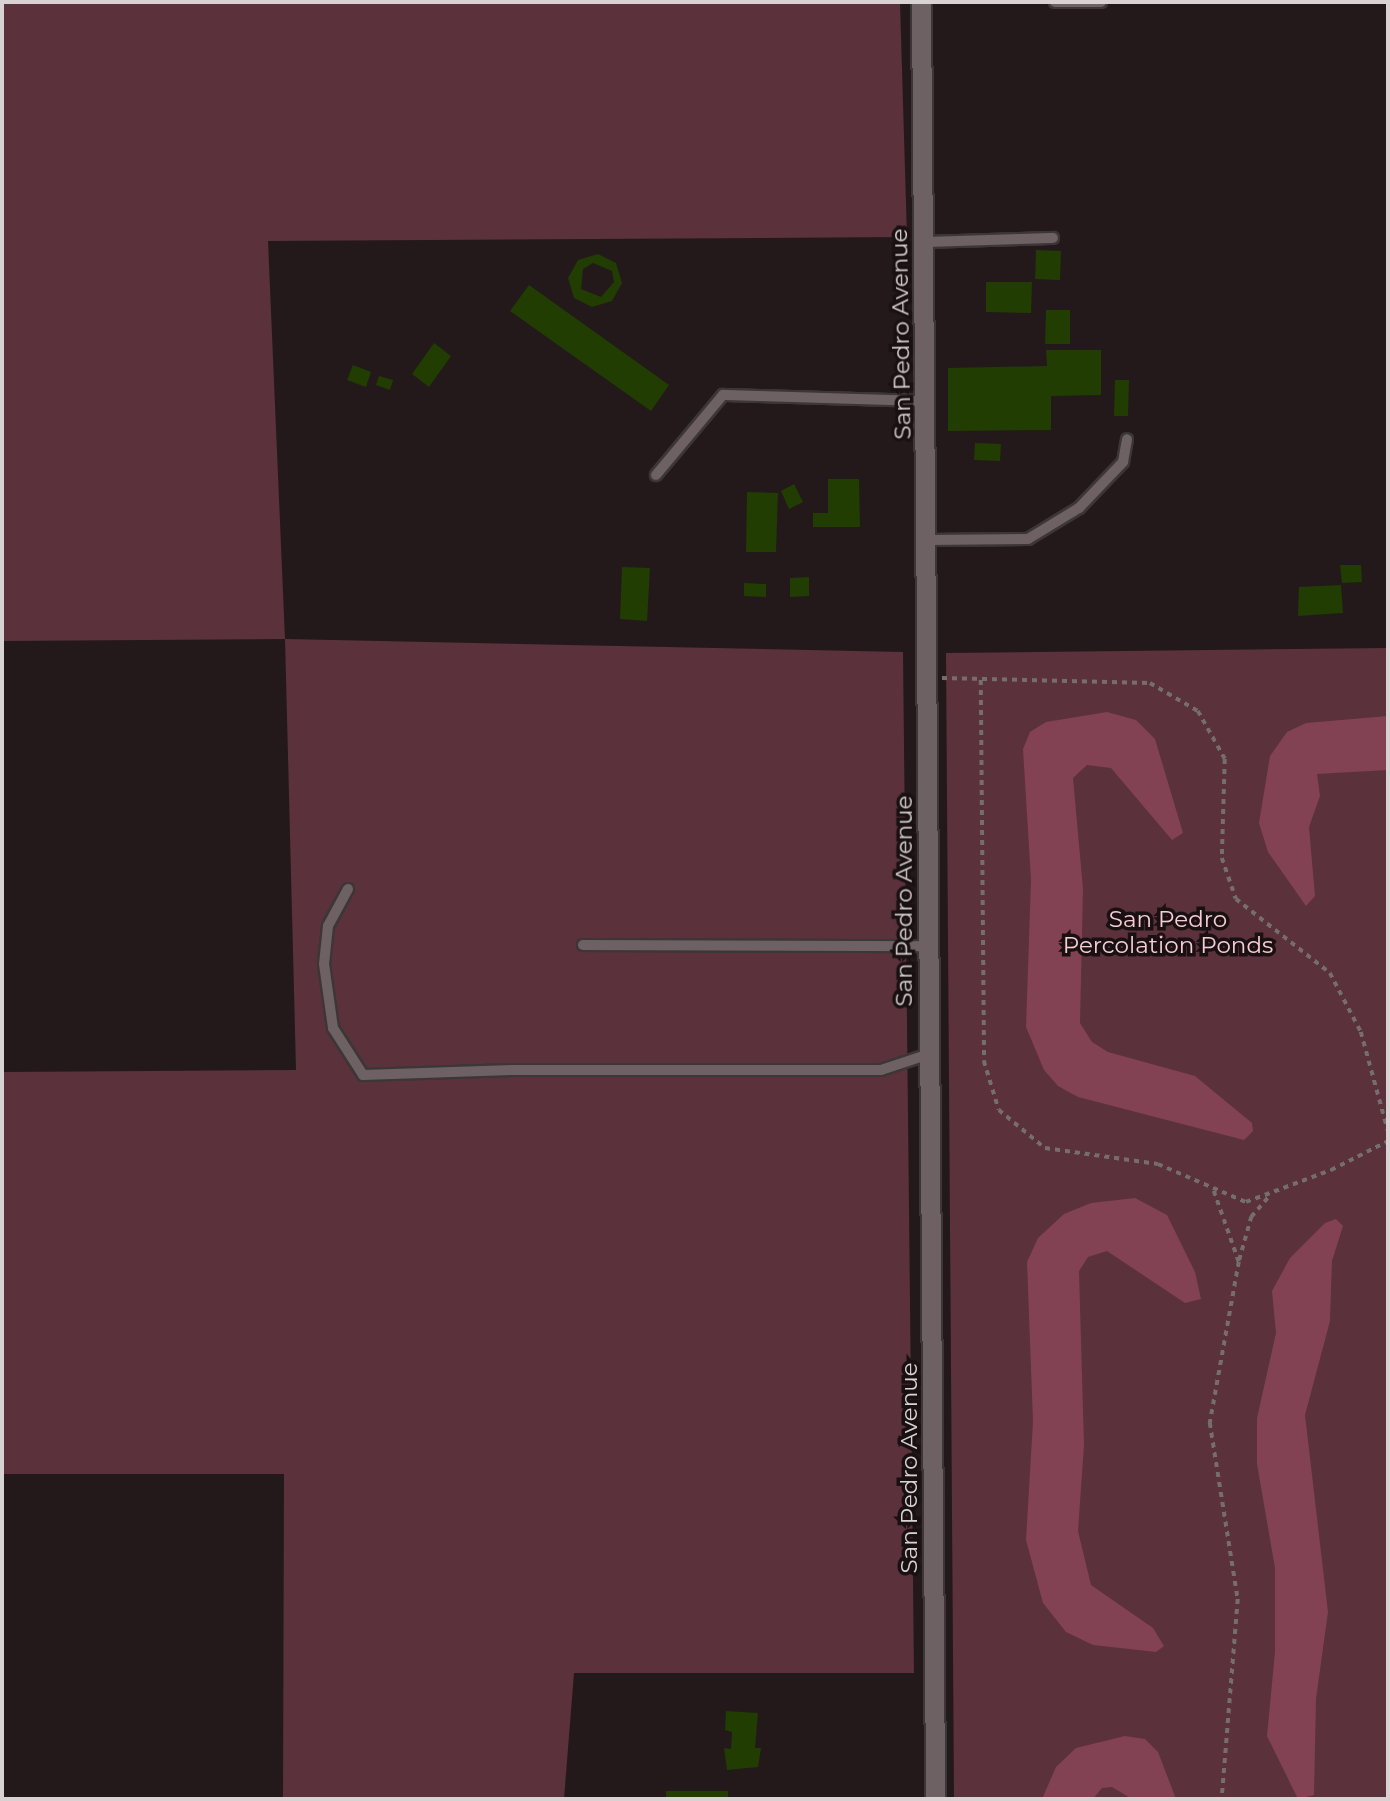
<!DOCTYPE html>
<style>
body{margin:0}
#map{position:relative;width:1390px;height:1801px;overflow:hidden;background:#23191b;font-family:Montserrat,sans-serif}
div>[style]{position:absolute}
.green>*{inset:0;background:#5b313b}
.water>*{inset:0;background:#824253}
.building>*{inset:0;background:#213d02}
.path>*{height:3.5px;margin-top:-1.75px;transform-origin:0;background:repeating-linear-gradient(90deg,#756d6e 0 5px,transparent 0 10px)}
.roads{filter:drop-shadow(2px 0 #3d3637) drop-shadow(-2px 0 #3d3637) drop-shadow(0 2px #3d3637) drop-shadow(0 -2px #3d3637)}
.service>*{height:10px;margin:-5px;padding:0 5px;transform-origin:5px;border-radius:5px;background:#6d6163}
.minor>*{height:19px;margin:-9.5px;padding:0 9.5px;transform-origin:9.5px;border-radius:9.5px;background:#6d6163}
span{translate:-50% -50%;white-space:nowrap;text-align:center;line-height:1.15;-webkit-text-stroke:7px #191012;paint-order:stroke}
.street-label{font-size:23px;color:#d9d2d3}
.park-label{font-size:23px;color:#f6cdd5}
.frame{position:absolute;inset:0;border:4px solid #d9d2d3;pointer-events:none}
</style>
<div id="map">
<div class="green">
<i style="clip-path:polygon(2px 2px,900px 2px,907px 237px,268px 241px,285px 639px,903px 652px,914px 1673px,574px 1673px,564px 1799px,283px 1799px,284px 1474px,2px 1474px,2px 1072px,296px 1070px,285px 639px,2px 641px)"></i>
<i style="clip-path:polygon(1388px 648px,1388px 1799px,954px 1799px,946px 653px)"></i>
</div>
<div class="water">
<i style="clip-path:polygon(1107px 712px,1136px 720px,1155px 739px,1183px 833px,1172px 840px,1111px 768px,1087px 765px,1073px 778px,1083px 889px,1080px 1023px,1092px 1042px,1108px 1052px,1195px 1076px,1252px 1123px,1253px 1131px,1244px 1140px,1078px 1097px,1058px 1086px,1044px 1070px,1026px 1027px,1031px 880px,1023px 749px,1030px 732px,1046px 722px)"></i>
<i style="clip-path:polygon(1388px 716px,1388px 770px,1317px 774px,1320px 796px,1309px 827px,1315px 896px,1306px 906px,1268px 852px,1259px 823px,1270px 756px,1287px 732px,1306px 723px)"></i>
<i style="clip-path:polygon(1135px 1198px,1167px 1215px,1195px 1272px,1201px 1299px,1185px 1303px,1107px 1251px,1088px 1257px,1079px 1271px,1084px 1445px,1078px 1531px,1091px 1585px,1153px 1628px,1164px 1646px,1156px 1652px,1093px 1645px,1066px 1632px,1043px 1603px,1026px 1540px,1033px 1421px,1027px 1262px,1038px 1238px,1064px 1214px,1091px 1203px)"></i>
<i style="clip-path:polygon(1336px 1219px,1343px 1226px,1332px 1261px,1330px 1321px,1305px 1415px,1328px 1612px,1316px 1699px,1314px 1795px,1298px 1799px,1267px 1736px,1275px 1652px,1275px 1568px,1257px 1464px,1257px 1418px,1276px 1333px,1272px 1291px,1290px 1258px,1325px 1223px)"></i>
<i style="clip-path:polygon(1125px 1736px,1145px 1739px,1158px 1752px,1176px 1799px,1132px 1799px,1112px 1787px,1102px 1788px,1093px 1799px,1042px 1799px,1056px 1767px,1076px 1748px)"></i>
</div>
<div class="building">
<i style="clip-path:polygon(1036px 250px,1061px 251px,1060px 280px,1035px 279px)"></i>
<i style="clip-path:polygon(evenodd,598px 254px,616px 263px,622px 283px,612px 301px,592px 307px,574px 298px,568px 278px,578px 260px,598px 254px,593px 263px,612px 271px,614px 282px,601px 297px,581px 289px,583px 269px,593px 263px)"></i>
<i style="clip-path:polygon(986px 282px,1032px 282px,1031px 313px,986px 312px)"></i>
<i style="clip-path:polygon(529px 285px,669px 385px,651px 411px,510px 311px)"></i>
<i style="clip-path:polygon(1046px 310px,1070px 310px,1070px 344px,1045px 344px)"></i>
<i style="clip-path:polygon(434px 343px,451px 356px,429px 387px,412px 374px)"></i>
<i style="clip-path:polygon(1046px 350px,1101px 350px,1101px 395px,1051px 396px,1051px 430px,948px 431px,948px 368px,1047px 366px)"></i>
<i style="clip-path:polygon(353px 365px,371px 372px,366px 387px,347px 380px)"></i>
<i style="clip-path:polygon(379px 376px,393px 380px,390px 390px,376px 385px)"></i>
<i style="clip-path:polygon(1115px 380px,1129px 380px,1128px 416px,1114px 416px)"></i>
<i style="clip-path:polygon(975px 443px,1001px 444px,1000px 461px,974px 460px)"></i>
<i style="clip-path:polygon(828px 479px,859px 479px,860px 527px,813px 527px,813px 513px,828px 513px)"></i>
<i style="clip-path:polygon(794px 484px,803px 502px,789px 509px,781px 491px)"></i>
<i style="clip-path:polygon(747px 492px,778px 493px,776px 552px,746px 552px)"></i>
<i style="clip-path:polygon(1340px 565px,1361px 565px,1362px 582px,1342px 583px)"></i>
<i style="clip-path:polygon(622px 567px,650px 568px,647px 621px,620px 619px)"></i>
<i style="clip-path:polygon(809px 577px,809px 596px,790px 597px,790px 578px)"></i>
<i style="clip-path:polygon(744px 583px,766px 584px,766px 597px,744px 596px)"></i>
<i style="clip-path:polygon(1341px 585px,1343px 613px,1298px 616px,1299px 587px)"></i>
<i style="clip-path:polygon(726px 1711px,758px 1713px,755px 1748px,761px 1748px,758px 1767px,727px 1770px,724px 1748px,731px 1749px,732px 1732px,725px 1730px)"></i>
<i style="clip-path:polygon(666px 1791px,728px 1791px,728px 1799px,666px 1799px)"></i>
</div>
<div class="path">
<i style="left:942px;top:678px;width:208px;rotate:1.4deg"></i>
<i style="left:1150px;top:683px;width:56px;rotate:30.3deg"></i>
<i style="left:1198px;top:711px;width:55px;rotate:60.6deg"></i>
<i style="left:1225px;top:759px;width:99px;rotate:91.7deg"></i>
<i style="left:1222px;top:858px;width:43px;rotate:71.1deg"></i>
<i style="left:1236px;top:899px;width:120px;rotate:38.2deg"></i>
<i style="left:1330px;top:973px;width:67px;rotate:62.3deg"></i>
<i style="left:1361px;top:1032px;width:103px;rotate:74.7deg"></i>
<i style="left:981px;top:680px;width:381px;rotate:89.5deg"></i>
<i style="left:984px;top:1061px;width:51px;rotate:73deg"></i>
<i style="left:999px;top:1110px;width:60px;rotate:39.6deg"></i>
<i style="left:1045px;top:1148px;width:114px;rotate:8.1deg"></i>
<i style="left:1158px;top:1164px;width:96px;rotate:23.4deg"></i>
<i style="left:1246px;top:1202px;width:91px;rotate:-20.6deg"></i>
<i style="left:1331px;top:1170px;width:64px;rotate:-27deg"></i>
<i style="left:1214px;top:1191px;width:75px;rotate:70.6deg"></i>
<i style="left:1239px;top:1262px;width:164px;rotate:100.2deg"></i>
<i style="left:1210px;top:1423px;width:178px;rotate:81deg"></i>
<i style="left:1238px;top:1599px;width:201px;rotate:94.6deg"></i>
<i style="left:1239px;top:1260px;width:45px;rotate:-74.4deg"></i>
<i style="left:1251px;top:1217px;width:28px;rotate:-49deg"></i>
</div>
<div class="roads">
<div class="service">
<i style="left:1055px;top:2px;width:46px"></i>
<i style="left:924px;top:242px;width:129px;rotate:-1.8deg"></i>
<i style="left:656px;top:475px;width:104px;rotate:-50.1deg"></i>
<i style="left:723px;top:395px;width:203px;rotate:1.7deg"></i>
<i style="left:928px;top:540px;width:100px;rotate:-0.6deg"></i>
<i style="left:1028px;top:539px;width:60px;rotate:-31.3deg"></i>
<i style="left:1079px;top:508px;width:64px;rotate:-46.3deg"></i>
<i style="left:1123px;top:462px;width:23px;rotate:-80deg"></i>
<i style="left:348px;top:889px;width:42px;rotate:118.4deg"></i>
<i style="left:328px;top:926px;width:38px;rotate:96deg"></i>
<i style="left:324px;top:964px;width:65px;rotate:82deg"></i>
<i style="left:333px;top:1028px;width:56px;rotate:57.4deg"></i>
<i style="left:363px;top:1075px;width:149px;rotate:-1.9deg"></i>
<i style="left:512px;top:1070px;width:369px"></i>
<i style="left:881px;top:1070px;width:51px;rotate:-18.4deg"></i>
<i style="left:583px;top:945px;width:346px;rotate:0.2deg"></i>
</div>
<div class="minor">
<i style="left:921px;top:2px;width:1797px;rotate:89.55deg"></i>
</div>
</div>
<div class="street-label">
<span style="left:901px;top:334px;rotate:-91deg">San Pedro Avenue</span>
<span style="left:904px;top:901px;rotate:-90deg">San Pedro Avenue</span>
<span style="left:909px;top:1468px;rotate:-90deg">San Pedro Avenue</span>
</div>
<div class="park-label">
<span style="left:1168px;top:932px">San Pedro<br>Percolation Ponds</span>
</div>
<div class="frame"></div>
</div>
